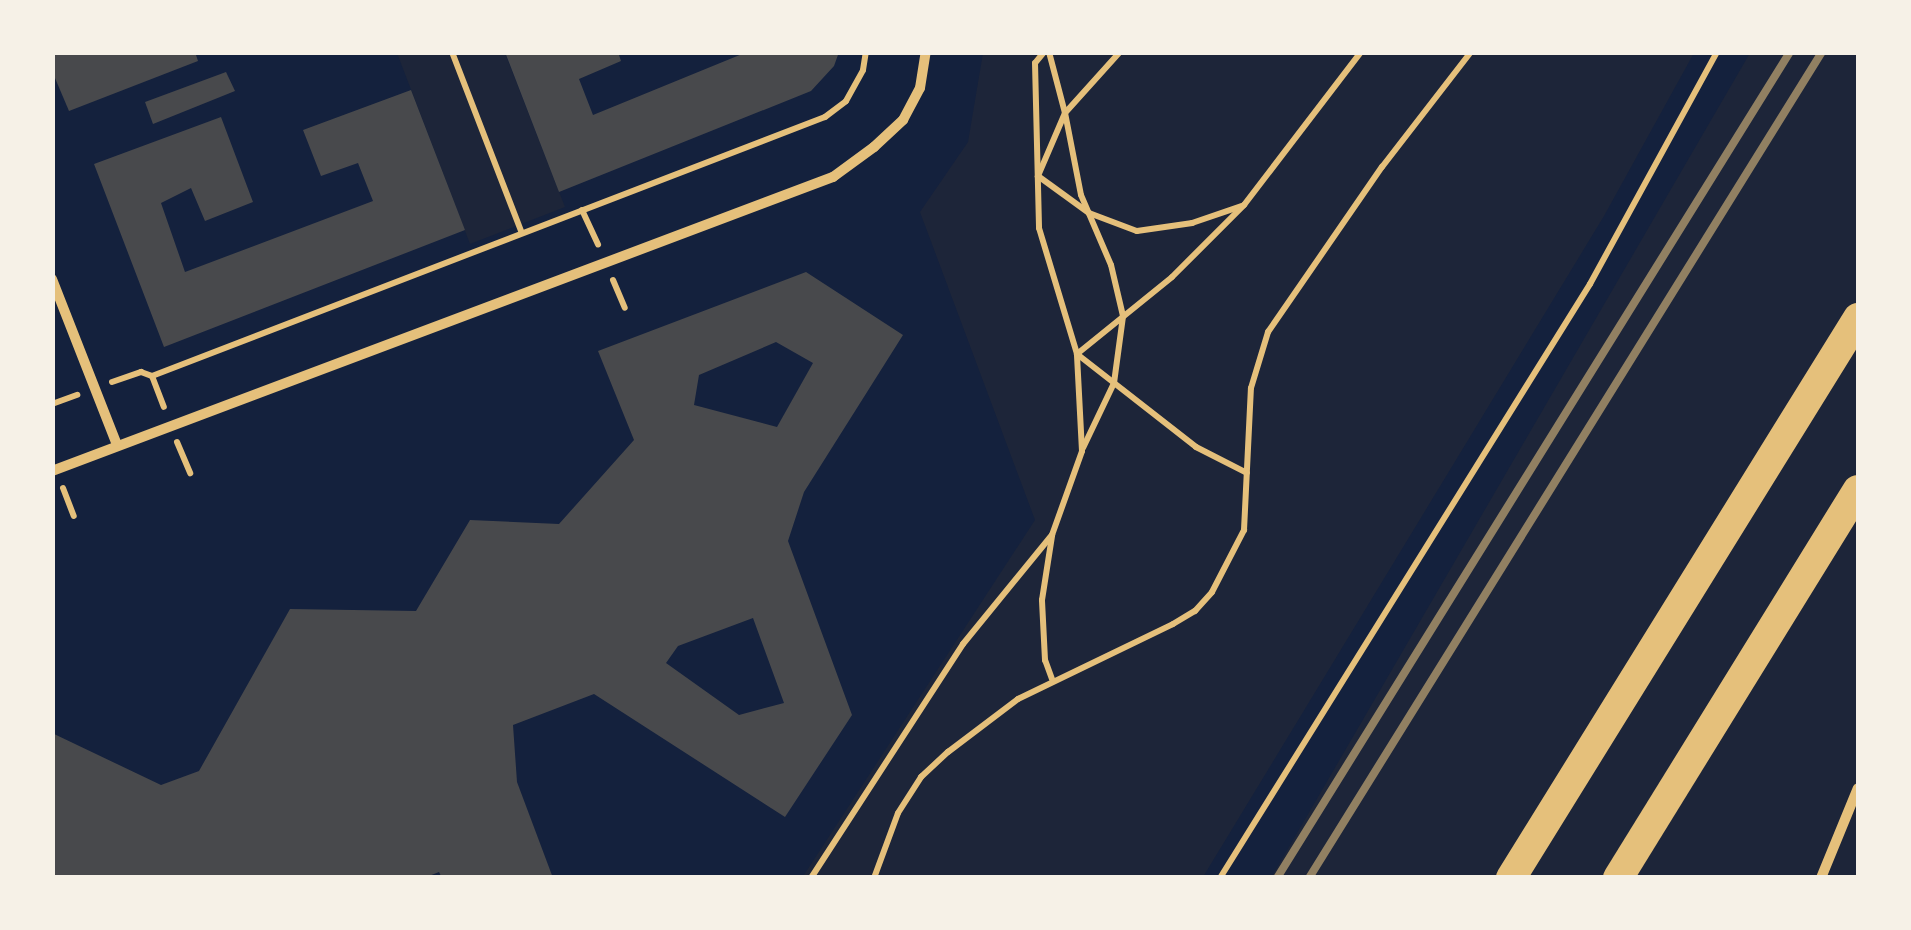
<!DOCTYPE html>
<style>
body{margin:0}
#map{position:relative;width:1911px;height:930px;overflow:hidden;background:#14213d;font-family:Mulish,sans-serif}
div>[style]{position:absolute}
.green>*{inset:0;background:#1d2539}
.building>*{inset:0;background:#48494c}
.path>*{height:6px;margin:-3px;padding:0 3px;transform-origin:3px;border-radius:3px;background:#e5c07b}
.minor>*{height:10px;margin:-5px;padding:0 5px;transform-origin:5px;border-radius:5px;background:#e5c07b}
.motorway>*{height:30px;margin:-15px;padding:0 15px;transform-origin:15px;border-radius:15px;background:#e5c07b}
.rail>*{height:8px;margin:-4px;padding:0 4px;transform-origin:4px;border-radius:4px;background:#918062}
span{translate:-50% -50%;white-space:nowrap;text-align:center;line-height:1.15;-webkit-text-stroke:8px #f6f1e7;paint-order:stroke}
.frame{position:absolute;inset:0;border:55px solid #f6f1e7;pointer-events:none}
</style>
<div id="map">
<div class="green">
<i style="clip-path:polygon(397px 53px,505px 53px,565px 207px,470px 244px)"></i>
<i style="clip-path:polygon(983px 53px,1694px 53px,1604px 216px,1203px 877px,802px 878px,1035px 520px,920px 212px,968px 142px)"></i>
<i style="clip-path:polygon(1750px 53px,1858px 53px,1858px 877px,1271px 878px)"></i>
</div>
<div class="building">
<i style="clip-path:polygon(52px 52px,195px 52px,198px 61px,69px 111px,52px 71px)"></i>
<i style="clip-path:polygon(505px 52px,618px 52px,621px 61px,579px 79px,593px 115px,747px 52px,839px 52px,834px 66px,811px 91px,559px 192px)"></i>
<i style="clip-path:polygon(226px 72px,235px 91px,153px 124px,145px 102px)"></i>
<i style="clip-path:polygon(411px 90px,465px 230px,164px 347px,94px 164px,221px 117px,253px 202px,205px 221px,191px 188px,161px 203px,185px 272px,373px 201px,358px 163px,321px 176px,303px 130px)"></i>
<i style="clip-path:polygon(evenodd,806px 272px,903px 335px,804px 492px,788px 541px,852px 715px,785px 817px,594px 694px,513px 725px,517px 782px,553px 878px,442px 878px,439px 872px,424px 878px,52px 878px,52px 733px,161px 785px,199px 771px,290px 609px,416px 611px,470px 520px,559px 524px,634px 440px,598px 351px,806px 272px,776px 342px,813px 363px,777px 427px,694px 405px,699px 375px,776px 342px,806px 272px,753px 618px,784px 703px,739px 715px,666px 663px,678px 646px,753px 618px)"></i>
</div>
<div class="path">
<i style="left:452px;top:52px;width:194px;rotate:68.9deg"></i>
<i style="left:1044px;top:52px;width:14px;rotate:129deg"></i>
<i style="left:1035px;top:63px;width:165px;rotate:88.6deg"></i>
<i style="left:1039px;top:228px;width:132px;rotate:73.2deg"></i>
<i style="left:1077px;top:354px;width:151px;rotate:38deg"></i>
<i style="left:1196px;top:447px;width:57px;rotate:27deg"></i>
<i style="left:1049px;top:52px;width:63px;rotate:75.3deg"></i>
<i style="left:1065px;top:113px;width:69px;rotate:113.2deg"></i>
<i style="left:1038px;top:176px;width:63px;rotate:36deg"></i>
<i style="left:1089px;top:213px;width:51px;rotate:20.6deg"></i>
<i style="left:1137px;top:231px;width:56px;rotate:-8.3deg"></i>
<i style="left:1192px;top:223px;width:53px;rotate:-18.8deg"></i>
<i style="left:582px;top:210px;width:38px;rotate:65deg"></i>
<i style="left:613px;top:280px;width:30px;rotate:67deg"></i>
<i style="left:152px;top:376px;width:33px;rotate:69deg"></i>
<i style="left:112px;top:382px;width:31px;rotate:-19deg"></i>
<i style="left:141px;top:372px;width:12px;rotate:20deg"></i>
<i style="left:152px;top:376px;width:721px;rotate:-21.05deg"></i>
<i style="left:825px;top:117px;width:26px;rotate:-37deg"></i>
<i style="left:846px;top:101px;width:35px;rotate:-61deg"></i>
<i style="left:863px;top:70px;width:18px;rotate:-81deg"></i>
<i style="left:52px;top:404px;width:27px;rotate:-20deg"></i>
<i style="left:177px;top:442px;width:34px;rotate:67deg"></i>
<i style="left:1083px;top:448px;width:72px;rotate:-64.5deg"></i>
<i style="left:1114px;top:383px;width:68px;rotate:-82.3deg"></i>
<i style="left:1123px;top:316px;width:52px;rotate:-103.2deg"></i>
<i style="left:1111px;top:265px;width:76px;rotate:-113.2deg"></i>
<i style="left:1081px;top:195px;width:84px;rotate:-101deg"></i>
<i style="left:1065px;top:113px;width:82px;rotate:-48deg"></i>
<i style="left:63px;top:488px;width:30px;rotate:69deg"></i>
<i style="left:1052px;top:679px;width:20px;rotate:-110deg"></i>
<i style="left:1045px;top:660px;width:60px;rotate:-92.9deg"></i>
<i style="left:1042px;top:600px;width:65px;rotate:-81.1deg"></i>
<i style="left:811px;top:878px;width:279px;rotate:-57deg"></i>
<i style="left:963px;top:644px;width:141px;rotate:-50.8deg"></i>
<i style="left:1052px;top:535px;width:89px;rotate:-70.3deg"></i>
<i style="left:1082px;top:451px;width:97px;rotate:-93deg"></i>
<i style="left:1077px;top:354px;width:122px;rotate:-39deg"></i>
<i style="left:1172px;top:277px;width:102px;rotate:-45deg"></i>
<i style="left:1244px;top:205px;width:193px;rotate:-52.6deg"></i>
<i style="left:874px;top:878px;width:69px;rotate:-69.7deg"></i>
<i style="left:898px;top:813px;width:43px;rotate:-57.4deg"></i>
<i style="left:921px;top:777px;width:37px;rotate:-43deg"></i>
<i style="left:948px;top:752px;width:88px;rotate:-37.1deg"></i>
<i style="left:1018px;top:699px;width:172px;rotate:-25.8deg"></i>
<i style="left:1173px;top:624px;width:26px;rotate:-31deg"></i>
<i style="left:1195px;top:611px;width:25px;rotate:-48deg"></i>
<i style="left:1212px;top:592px;width:70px;rotate:-62.7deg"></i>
<i style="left:1244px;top:530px;width:142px;rotate:-87.2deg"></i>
<i style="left:1251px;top:388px;width:59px;rotate:-73.1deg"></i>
<i style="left:1268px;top:332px;width:201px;rotate:-55.4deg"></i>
<i style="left:1382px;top:167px;width:145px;rotate:-52.3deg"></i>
<i style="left:1220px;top:878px;width:700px;rotate:-58.08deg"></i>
<i style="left:1590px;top:284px;width:264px;rotate:-61.3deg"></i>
</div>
<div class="minor">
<i style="left:52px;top:279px;width:178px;rotate:68.6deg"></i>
<i style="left:52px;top:471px;width:835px;rotate:-20.63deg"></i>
<i style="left:833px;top:177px;width:51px;rotate:-36.2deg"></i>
<i style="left:874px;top:147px;width:40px;rotate:-43deg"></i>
<i style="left:903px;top:120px;width:36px;rotate:-62deg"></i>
<i style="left:920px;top:88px;width:36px;rotate:-81deg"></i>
<i style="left:1821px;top:878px;width:97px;rotate:-67.7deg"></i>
</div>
<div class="motorway">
<i style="left:1511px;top:878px;width:659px;rotate:-58.22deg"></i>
<i style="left:1618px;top:878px;width:456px;rotate:-58.3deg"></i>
</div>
<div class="rail">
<i style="left:1277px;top:878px;width:972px;rotate:-58.16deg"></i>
<i style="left:1309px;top:878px;width:972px;rotate:-58.16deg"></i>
</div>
<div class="frame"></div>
</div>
